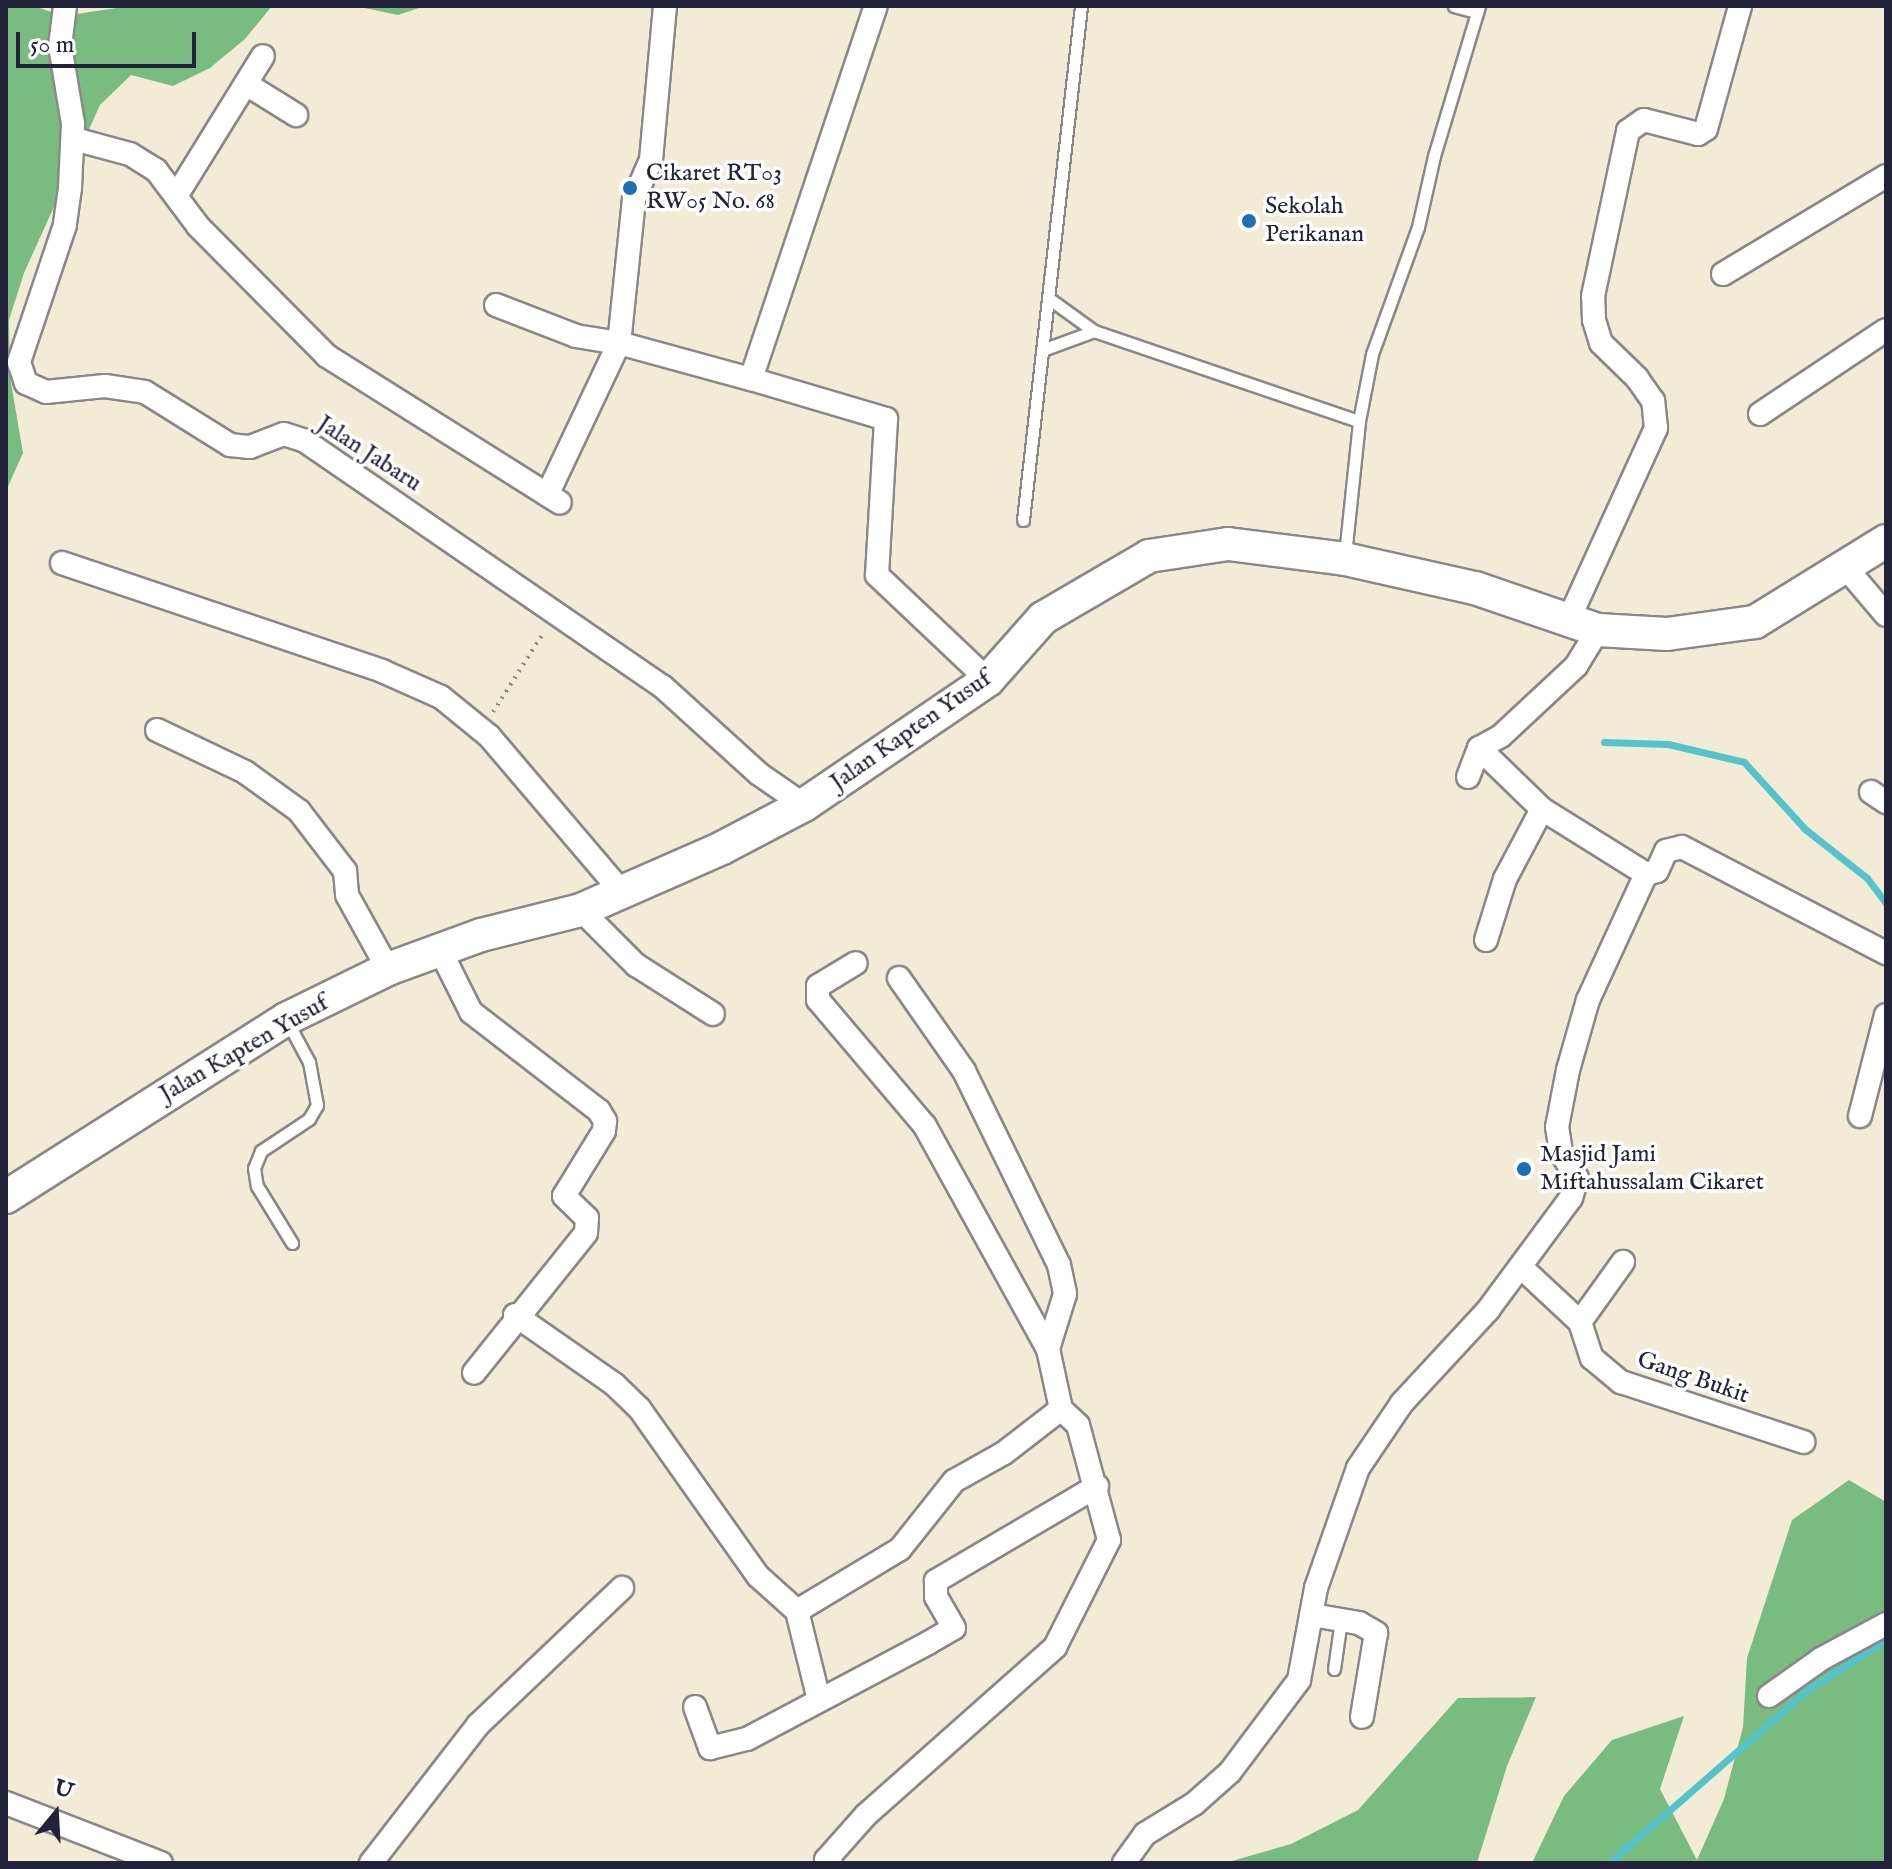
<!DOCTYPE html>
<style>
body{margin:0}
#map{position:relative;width:1892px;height:1869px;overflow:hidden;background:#f2ecd6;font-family:"IM FELL English",serif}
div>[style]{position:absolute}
.forest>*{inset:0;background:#79bc80}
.stream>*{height:7px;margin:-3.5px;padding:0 3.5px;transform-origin:3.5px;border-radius:3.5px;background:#55c3ca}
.path>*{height:4px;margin-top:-2px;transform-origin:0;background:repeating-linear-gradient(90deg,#8a8788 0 2px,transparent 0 8px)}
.roads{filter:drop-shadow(2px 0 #8a8788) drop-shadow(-2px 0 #8a8788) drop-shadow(0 2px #8a8788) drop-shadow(0 -2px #8a8788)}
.service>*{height:11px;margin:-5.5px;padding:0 5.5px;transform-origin:5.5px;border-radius:5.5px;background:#fff}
.minor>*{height:22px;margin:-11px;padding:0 11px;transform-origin:11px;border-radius:11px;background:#fff}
.secondary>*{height:32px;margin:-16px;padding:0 16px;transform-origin:16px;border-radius:16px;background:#fff}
.dots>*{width:22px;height:22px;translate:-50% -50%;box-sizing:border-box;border:4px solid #fff;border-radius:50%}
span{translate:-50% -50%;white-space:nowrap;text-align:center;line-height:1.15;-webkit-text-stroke:7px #fff;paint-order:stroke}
.poi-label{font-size:24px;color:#22223b}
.left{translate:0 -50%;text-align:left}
.street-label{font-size:24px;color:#22223b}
.frame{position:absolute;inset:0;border:8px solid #22223b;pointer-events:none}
.north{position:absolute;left:16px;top:1773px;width:80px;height:80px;-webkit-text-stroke:6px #fff;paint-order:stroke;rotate:18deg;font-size:22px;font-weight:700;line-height:32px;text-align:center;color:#22223b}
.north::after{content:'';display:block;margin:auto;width:28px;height:36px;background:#22223b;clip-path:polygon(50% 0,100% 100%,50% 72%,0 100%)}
.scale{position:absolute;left:16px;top:32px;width:180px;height:36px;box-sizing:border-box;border:4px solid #22223b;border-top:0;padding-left:10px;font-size:24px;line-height:28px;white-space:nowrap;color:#22223b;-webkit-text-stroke:6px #fff;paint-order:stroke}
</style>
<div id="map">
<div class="forest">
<i style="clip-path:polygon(6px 6px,34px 6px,63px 16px,130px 6px,272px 6px,245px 39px,210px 68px,173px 86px,131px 75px,100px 105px,24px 273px,9px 320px,10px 377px,23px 453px,6px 491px)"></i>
<i style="clip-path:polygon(355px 6px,425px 6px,398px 15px)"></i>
<i style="clip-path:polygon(1849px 1480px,1886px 1502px,1886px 1863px,1532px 1863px,1564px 1796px,1612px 1740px,1684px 1716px,1660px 1789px,1697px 1860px,1724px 1799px,1743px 1727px,1747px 1658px,1792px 1520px)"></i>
<i style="clip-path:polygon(1536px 1697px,1507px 1766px,1477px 1863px,1225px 1863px,1291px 1844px,1358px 1810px,1458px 1698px)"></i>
</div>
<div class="stream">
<i style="left:1604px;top:742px;width:64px;rotate:1.8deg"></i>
<i style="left:1668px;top:744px;width:78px;rotate:13.3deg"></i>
<i style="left:1744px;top:762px;width:91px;rotate:47.7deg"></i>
<i style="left:1805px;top:829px;width:79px;rotate:38.3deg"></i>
<i style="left:1867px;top:878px;width:31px;rotate:53deg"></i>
<i style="left:1609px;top:1863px;width:263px;rotate:-41.1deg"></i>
<i style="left:1807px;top:1690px;width:93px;rotate:-32.3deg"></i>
</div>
<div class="path">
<i style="left:493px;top:712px;width:95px;rotate:-57.5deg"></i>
</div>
<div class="roads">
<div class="service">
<i style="left:1454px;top:6px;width:24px;rotate:15deg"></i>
<i style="left:1051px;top:300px;width:53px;rotate:35.8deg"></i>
<i style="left:1094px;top:331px;width:280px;rotate:18.8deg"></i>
<i style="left:1045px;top:349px;width:52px;rotate:-20.2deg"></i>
<i style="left:1023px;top:520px;width:517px;rotate:-83.56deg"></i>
<i style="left:1345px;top:555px;width:135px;rotate:-84deg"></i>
<i style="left:1359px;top:421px;width:68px;rotate:-79deg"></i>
<i style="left:1372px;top:354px;width:135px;rotate:-70.1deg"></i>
<i style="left:1418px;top:227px;width:73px;rotate:-77.3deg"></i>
<i style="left:1434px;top:156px;width:157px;rotate:-73.3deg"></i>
<i style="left:288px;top:1023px;width:44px;rotate:61.7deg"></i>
<i style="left:309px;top:1062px;width:44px;rotate:79.5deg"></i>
<i style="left:317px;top:1105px;width:16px;rotate:120deg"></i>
<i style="left:309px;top:1119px;width:58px;rotate:146.3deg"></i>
<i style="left:261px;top:1151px;width:18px;rotate:112deg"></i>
<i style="left:254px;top:1168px;width:18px;rotate:81deg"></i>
<i style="left:257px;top:1186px;width:67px;rotate:58.4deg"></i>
<i style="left:1334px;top:1669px;width:49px;rotate:-81.9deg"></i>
</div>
<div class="minor">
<i style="left:65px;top:6px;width:40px;rotate:97.1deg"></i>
<i style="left:60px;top:46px;width:79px;rotate:80.5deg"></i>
<i style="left:73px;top:124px;width:64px;rotate:92.7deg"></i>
<i style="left:70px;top:188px;width:37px;rotate:98deg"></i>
<i style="left:65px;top:225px;width:145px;rotate:108.6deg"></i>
<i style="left:19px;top:362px;width:22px;rotate:72deg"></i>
<i style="left:26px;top:383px;width:22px;rotate:24deg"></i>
<i style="left:46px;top:392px;width:59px;rotate:-5.8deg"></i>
<i style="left:105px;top:386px;width:40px;rotate:8.5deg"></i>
<i style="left:145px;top:392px;width:100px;rotate:31.9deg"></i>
<i style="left:230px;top:445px;width:20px;rotate:6deg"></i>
<i style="left:250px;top:447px;width:36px;rotate:-21deg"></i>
<i style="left:284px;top:434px;width:22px;rotate:18deg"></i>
<i style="left:305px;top:441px;width:433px;rotate:34.5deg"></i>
<i style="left:662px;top:686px;width:131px;rotate:42.2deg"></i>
<i style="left:759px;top:774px;width:55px;rotate:34.6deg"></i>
<i style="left:665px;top:6px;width:155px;rotate:95.2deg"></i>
<i style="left:651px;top:160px;width:43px;rotate:113.6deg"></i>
<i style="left:634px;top:199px;width:145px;rotate:95.9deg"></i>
<i style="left:619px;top:343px;width:137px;rotate:15.3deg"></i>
<i style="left:751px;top:379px;width:393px;rotate:-71.5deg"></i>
<i style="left:246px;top:84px;width:59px;rotate:31.8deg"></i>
<i style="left:74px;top:139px;width:58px;rotate:15deg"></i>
<i style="left:130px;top:154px;width:31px;rotate:32deg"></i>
<i style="left:156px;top:170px;width:70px;rotate:53.1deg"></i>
<i style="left:198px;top:226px;width:183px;rotate:45.2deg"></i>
<i style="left:327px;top:356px;width:275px;rotate:32.2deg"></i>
<i style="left:178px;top:193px;width:161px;rotate:-58.2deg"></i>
<i style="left:1723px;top:274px;width:190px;rotate:-31deg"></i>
<i style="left:496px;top:305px;width:86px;rotate:21.2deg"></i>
<i style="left:576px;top:336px;width:44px;rotate:9.2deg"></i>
<i style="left:619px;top:343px;width:168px;rotate:115.3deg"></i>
<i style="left:751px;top:379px;width:141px;rotate:16.5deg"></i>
<i style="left:886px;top:419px;width:156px;rotate:93.3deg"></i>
<i style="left:877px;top:575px;width:153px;rotate:43.4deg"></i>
<i style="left:1760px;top:414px;width:151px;rotate:-33.7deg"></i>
<i style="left:62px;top:563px;width:338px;rotate:18.6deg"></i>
<i style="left:382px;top:671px;width:64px;rotate:23.8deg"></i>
<i style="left:441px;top:697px;width:62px;rotate:39.1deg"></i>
<i style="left:489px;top:736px;width:205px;rotate:49.6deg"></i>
<i style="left:1847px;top:569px;width:60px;rotate:49.7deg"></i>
<i style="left:1569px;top:619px;width:210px;rotate:-65.5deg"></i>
<i style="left:1656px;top:428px;width:27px;rotate:-96deg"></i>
<i style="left:1653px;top:401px;width:28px;rotate:-125deg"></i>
<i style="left:1637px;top:378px;width:50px;rotate:-135.8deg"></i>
<i style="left:1601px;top:343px;width:24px;rotate:-107deg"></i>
<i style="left:1594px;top:320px;width:24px;rotate:-92deg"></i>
<i style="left:1593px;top:296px;width:169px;rotate:-78deg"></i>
<i style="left:1628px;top:131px;width:19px;rotate:-35deg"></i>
<i style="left:1644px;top:120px;width:56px;rotate:14.5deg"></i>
<i style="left:1698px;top:134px;width:9px;rotate:-32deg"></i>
<i style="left:1706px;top:129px;width:128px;rotate:-74.5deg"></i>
<i style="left:1598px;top:630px;width:42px;rotate:121.4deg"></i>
<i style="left:1576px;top:666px;width:103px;rotate:137deg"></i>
<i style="left:1501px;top:736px;width:25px;rotate:151deg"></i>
<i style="left:1479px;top:748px;width:88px;rotate:44.1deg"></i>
<i style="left:1542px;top:809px;width:123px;rotate:32deg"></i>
<i style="left:1646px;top:874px;width:11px;rotate:-15deg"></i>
<i style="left:1657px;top:871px;width:22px;rotate:-66deg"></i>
<i style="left:1666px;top:851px;width:16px;rotate:-14deg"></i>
<i style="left:1682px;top:847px;width:230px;rotate:27.5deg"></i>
<i style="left:157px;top:730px;width:98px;rotate:25.5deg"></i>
<i style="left:245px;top:772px;width:67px;rotate:35.8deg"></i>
<i style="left:299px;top:811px;width:76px;rotate:52.5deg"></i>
<i style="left:345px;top:871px;width:24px;rotate:85deg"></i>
<i style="left:347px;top:895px;width:85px;rotate:61deg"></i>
<i style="left:1468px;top:777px;width:31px;rotate:-69deg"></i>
<i style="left:1871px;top:792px;width:18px;rotate:34deg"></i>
<i style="left:581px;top:910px;width:78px;rotate:45deg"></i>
<i style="left:636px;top:965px;width:91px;rotate:32.5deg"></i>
<i style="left:1486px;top:940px;width:64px;rotate:-72.7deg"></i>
<i style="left:1505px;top:879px;width:79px;rotate:-62.1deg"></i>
<i style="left:440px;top:950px;width:69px;rotate:63.4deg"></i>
<i style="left:471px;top:1012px;width:162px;rotate:37.7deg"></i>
<i style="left:599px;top:1111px;width:12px;rotate:59deg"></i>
<i style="left:605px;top:1121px;width:10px;rotate:96deg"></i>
<i style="left:604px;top:1131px;width:76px;rotate:121.6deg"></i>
<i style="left:564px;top:1196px;width:32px;rotate:44deg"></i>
<i style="left:587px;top:1218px;width:15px;rotate:94deg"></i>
<i style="left:586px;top:1233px;width:179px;rotate:128.7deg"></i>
<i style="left:899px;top:978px;width:113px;rotate:55deg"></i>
<i style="left:964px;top:1071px;width:216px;rotate:63.9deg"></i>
<i style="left:1059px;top:1265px;width:30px;rotate:78deg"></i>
<i style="left:1065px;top:1294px;width:58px;rotate:107.2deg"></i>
<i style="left:1860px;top:1116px;width:104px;rotate:-75.6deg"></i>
<i style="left:1522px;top:1268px;width:79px;rotate:43deg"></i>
<i style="left:1580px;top:1322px;width:38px;rotate:72deg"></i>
<i style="left:1592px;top:1358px;width:38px;rotate:40deg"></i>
<i style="left:1621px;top:1382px;width:192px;rotate:18.2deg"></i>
<i style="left:515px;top:1315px;width:121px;rotate:34.9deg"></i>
<i style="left:614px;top:1384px;width:35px;rotate:44deg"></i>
<i style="left:639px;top:1408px;width:206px;rotate:54.7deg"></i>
<i style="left:758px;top:1576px;width:52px;rotate:41.9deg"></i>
<i style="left:797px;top:1611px;width:92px;rotate:76.1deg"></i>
<i style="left:1580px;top:1322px;width:74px;rotate:-54.4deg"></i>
<i style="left:797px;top:1611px;width:120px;rotate:-31deg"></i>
<i style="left:900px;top:1549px;width:87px;rotate:-51.5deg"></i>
<i style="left:954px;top:1481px;width:57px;rotate:-29.2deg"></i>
<i style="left:1004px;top:1453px;width:72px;rotate:-37.7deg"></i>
<i style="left:1312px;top:1615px;width:48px;rotate:9.7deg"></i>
<i style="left:1359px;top:1623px;width:20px;rotate:30deg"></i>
<i style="left:1376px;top:1633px;width:85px;rotate:99.5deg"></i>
<i style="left:1769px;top:1696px;width:64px;rotate:-35.4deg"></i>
<i style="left:1821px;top:1659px;width:74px;rotate:-28.3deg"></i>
<i style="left:695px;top:1707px;width:44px;rotate:69.9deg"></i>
<i style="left:710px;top:1748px;width:38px;rotate:-14deg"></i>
<i style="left:747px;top:1739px;width:205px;rotate:-27.9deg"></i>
<i style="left:928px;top:1643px;width:30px;rotate:-30deg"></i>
<i style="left:954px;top:1628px;width:36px;rotate:-120deg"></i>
<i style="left:936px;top:1597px;width:16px;rotate:-90deg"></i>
<i style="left:936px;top:1581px;width:187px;rotate:-30.5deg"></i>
<i style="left:6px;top:1803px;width:166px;rotate:21.2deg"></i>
<i style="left:371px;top:1863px;width:175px;rotate:-52.2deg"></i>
<i style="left:478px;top:1725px;width:199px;rotate:-43.6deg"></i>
<i style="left:831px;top:1863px;width:6px;rotate:-149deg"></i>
<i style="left:826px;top:1860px;width:60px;rotate:-48.4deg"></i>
<i style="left:866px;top:1815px;width:253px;rotate:-41.6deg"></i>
<i style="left:1055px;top:1647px;width:120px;rotate:-63.2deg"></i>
<i style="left:1109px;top:1540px;width:119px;rotate:-105.1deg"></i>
<i style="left:1078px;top:1425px;width:23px;rotate:-137deg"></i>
<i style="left:1061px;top:1409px;width:61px;rotate:-102.2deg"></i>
<i style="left:1048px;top:1349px;width:255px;rotate:-118.9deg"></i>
<i style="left:925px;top:1126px;width:165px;rotate:-130.3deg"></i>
<i style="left:818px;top:1000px;width:14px;rotate:-90deg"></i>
<i style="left:818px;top:986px;width:44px;rotate:-31.2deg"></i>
<i style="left:1124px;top:1863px;width:36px;rotate:-54deg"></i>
<i style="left:1145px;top:1834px;width:57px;rotate:-31.5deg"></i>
<i style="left:1194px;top:1804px;width:48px;rotate:-41.6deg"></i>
<i style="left:1230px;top:1772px;width:115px;rotate:-53.1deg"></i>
<i style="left:1299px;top:1680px;width:94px;rotate:-79.5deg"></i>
<i style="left:1316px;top:1588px;width:127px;rotate:-70.7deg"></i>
<i style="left:1358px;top:1468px;width:78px;rotate:-55.9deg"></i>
<i style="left:1402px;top:1403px;width:127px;rotate:-47.2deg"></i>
<i style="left:1488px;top:1310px;width:139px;rotate:-53.5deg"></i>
<i style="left:1571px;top:1198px;width:21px;rotate:-73deg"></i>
<i style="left:1577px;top:1178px;width:31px;rotate:-122deg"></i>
<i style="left:1561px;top:1152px;width:25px;rotate:-99deg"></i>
<i style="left:1557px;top:1127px;width:58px;rotate:-79.1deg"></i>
<i style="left:1568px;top:1070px;width:73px;rotate:-74.1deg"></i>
<i style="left:1588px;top:1000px;width:139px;rotate:-65.3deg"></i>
</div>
<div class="secondary">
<i style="left:6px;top:1197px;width:332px;rotate:-32.4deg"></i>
<i style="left:286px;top:1019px;width:114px;rotate:-26.1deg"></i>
<i style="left:388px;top:969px;width:99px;rotate:-20.1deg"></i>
<i style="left:481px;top:935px;width:103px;rotate:-14deg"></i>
<i style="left:581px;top:910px;width:154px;rotate:-23.7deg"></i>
<i style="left:722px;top:848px;width:93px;rotate:-27.7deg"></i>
<i style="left:804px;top:805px;width:222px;rotate:-34.2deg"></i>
<i style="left:988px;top:680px;width:83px;rotate:-48.4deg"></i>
<i style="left:1043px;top:618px;width:123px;rotate:-30.3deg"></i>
<i style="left:1149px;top:556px;width:80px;rotate:-8.6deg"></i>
<i style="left:1228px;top:544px;width:118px;rotate:7.3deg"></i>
<i style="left:1345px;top:559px;width:133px;rotate:12.6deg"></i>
<i style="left:1475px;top:588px;width:130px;rotate:18.9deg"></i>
<i style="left:1598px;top:630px;width:69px;rotate:3.3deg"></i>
<i style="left:1667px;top:634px;width:89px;rotate:-7.8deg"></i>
<i style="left:1755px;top:622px;width:154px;rotate:-31.7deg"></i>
</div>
</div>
<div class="dots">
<i style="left:630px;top:188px;background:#1f6fb2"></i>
<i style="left:1249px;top:221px;background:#1f6fb2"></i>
<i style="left:1524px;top:1169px;background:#1f6fb2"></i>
</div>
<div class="poi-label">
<span class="left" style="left:646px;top:188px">Cikaret RT03<br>RW05 No. 68</span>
<span class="left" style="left:1265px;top:221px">Sekolah<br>Perikanan</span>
<span class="left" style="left:1540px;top:1169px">Masjid Jami<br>Miftahussalam Cikaret</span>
</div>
<div class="street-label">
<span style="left:369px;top:454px;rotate:33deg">Jalan Jabaru</span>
<span style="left:911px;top:731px;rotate:-35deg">Jalan Kapten Yusuf</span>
<span style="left:244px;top:1049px;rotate:-30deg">Jalan Kapten Yusuf</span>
<span style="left:1693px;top:1378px;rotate:19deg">Gang Bukit</span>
</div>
<div class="frame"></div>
<div class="north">U</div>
<div class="scale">50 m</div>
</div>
